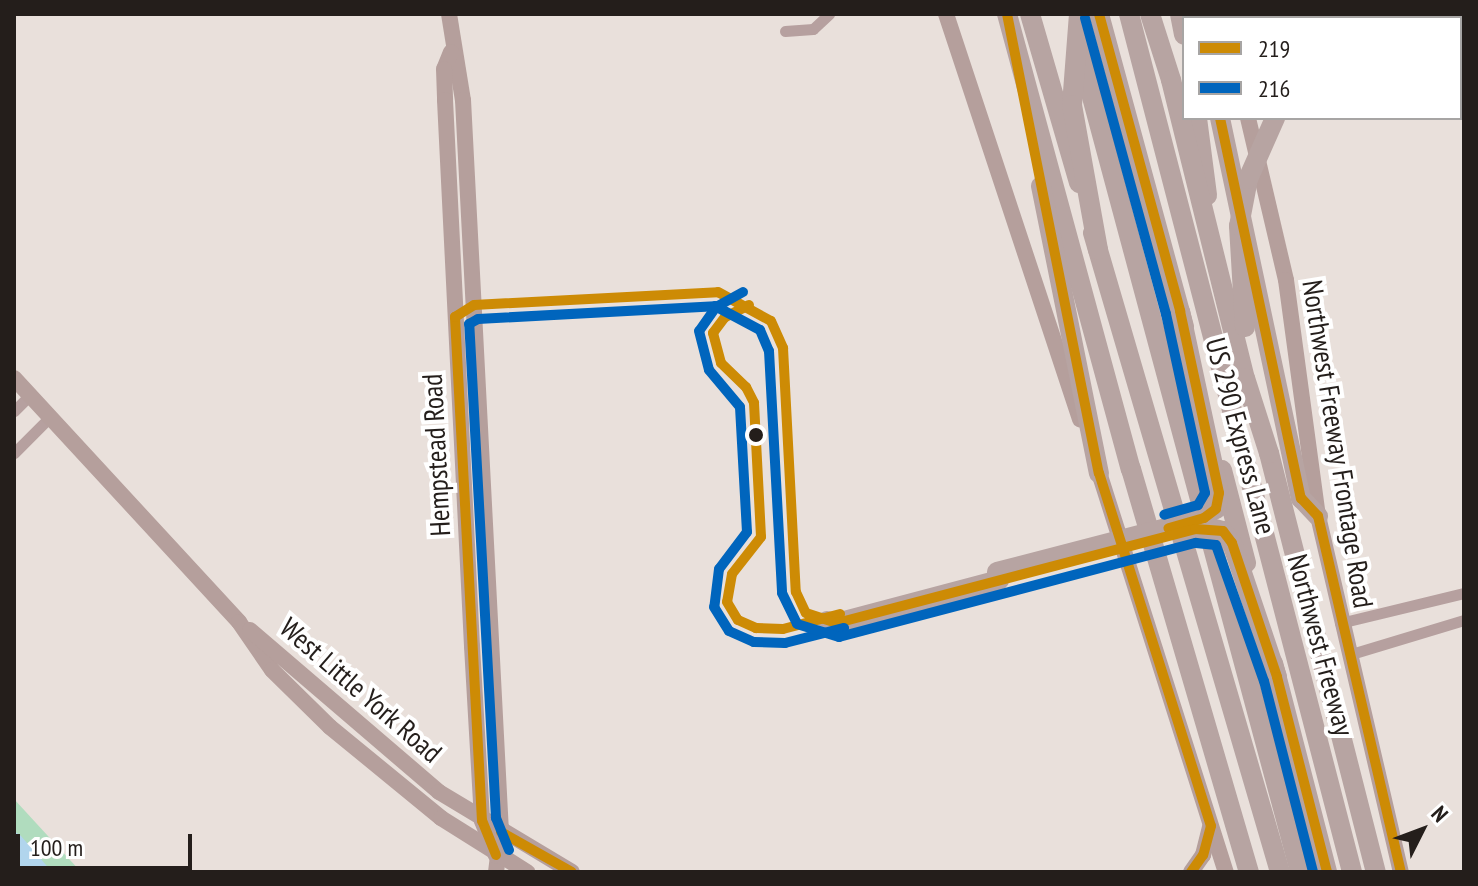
<!DOCTYPE html>
<style>
body{margin:0}
#map{position:relative;width:1478px;height:886px;overflow:hidden;background:#e9e0db;font-family:"PT Sans Narrow",sans-serif}
div>[style]{position:absolute}
.green>*{inset:0;background:#b0dcbe}
.water>*{inset:0;background:#b1d5ed}
.minor>*{height:11px;margin:-5.5px;padding:0 5.5px;transform-origin:5.5px;border-radius:5.5px;background:#b6a09f}
.secondary>*{height:16px;margin:-8px;padding:0 8px;transform-origin:8px;border-radius:8px;background:#b59f9c}
.motorway>*{height:20px;margin:-10px;padding:0 10px;transform-origin:10px;border-radius:10px;background:#b7a4a2}
.motorway-bridge>*{height:20px;margin:-10px;padding:0 10px;transform-origin:10px;border-radius:10px;background:#b7a4a2}
.bus-1>*{height:10px;margin:-5px;padding:0 5px;transform-origin:5px;border-radius:5px;background:#cd8b05}
.bus-2>*{height:10px;margin:-5px;padding:0 5px;transform-origin:5px;border-radius:5px;background:#0065bd}
.dots>*{width:22px;height:22px;translate:-50% -50%;box-sizing:border-box;border:4px solid #fff;border-radius:50%}
span{translate:-50% -50%;white-space:nowrap;text-align:center;line-height:1.15;-webkit-text-stroke:8px #fff;paint-order:stroke}
.street-label{font-size:28px;color:#241e1b}
.frame{position:absolute;inset:0;border:16px solid #241e1b;pointer-events:none}
.legend{position:absolute;left:1182px;top:16px;width:280px;height:104px;box-sizing:border-box;background:#fff;border:2px solid #a7a5a4;margin:0;padding:10px 14px;list-style:none;font-size:24px;color:#241e1b}
.legend li{display:flex;align-items:center;gap:16px;height:40px}
.legend b{width:40px;border:2px solid #a7a5a4}
.north{position:absolute;left:1382px;top:790px;width:80px;height:80px;-webkit-text-stroke:6px #fff;paint-order:stroke;rotate:48deg;font-size:22px;font-weight:700;line-height:32px;text-align:center;color:#241e1b}
.north::after{content:'';display:block;margin:auto;width:28px;height:36px;background:#241e1b;clip-path:polygon(50% 0,100% 100%,50% 72%,0 100%)}
.scale{position:absolute;left:16px;top:834px;width:176px;height:36px;box-sizing:border-box;border:4px solid #241e1b;border-top:0;padding-left:10px;font-size:24px;line-height:28px;white-space:nowrap;color:#241e1b;-webkit-text-stroke:6px #fff;paint-order:stroke}
</style>
<div id="map">
<div class="green">
<i style="clip-path:polygon(14px 799px,81px 872px,14px 872px)"></i>
</div>
<div class="water">
<i style="clip-path:polygon(14px 831px,21px 836px,52px 872px,14px 872px)"></i>
</div>
<div class="minor">
<i style="left:785px;top:31px;width:28px;rotate:-4deg"></i>
<i style="left:813px;top:29px;width:22px;rotate:-43deg"></i>
<i style="left:14px;top:411px;width:23px;rotate:-45deg"></i>
<i style="left:14px;top:453px;width:51px;rotate:-45deg"></i>
<i style="left:1340px;top:623px;width:128px;rotate:-13.6deg"></i>
<i style="left:1348px;top:655px;width:121px;rotate:-16.8deg"></i>
</div>
<div class="secondary">
<i style="left:449px;top:14px;width:87px;rotate:80.8deg"></i>
<i style="left:463px;top:100px;width:733px;rotate:87.03deg"></i>
<i style="left:501px;top:832px;width:40px;rotate:97.1deg"></i>
<i style="left:946px;top:14px;width:427px;rotate:71.7deg"></i>
<i style="left:1221px;top:14px;width:4px;rotate:76deg"></i>
<i style="left:451px;top:52px;width:18px;rotate:112deg"></i>
<i style="left:444px;top:69px;width:31px;rotate:88deg"></i>
<i style="left:445px;top:100px;width:547px;rotate:87.17deg"></i>
<i style="left:472px;top:646px;width:175px;rotate:86.7deg"></i>
<i style="left:482px;top:821px;width:37px;rotate:68deg"></i>
<i style="left:1248px;top:118px;width:166px;rotate:76.8deg"></i>
<i style="left:1286px;top:280px;width:238px;rotate:82.3deg"></i>
<i style="left:1318px;top:516px;width:366px;rotate:76.9deg"></i>
<i style="left:14px;top:378px;width:332px;rotate:47.3deg"></i>
<i style="left:239px;top:622px;width:58px;rotate:55.5deg"></i>
<i style="left:272px;top:670px;width:81px;rotate:44.5deg"></i>
<i style="left:330px;top:727px;width:144px;rotate:39.3deg"></i>
<i style="left:441px;top:818px;width:102px;rotate:32.1deg"></i>
<i style="left:1096px;top:463px;width:429px;rotate:72.4deg"></i>
<i style="left:250px;top:630px;width:249px;rotate:40.6deg"></i>
<i style="left:439px;top:792px;width:155px;rotate:31deg"></i>
<i style="left:1191px;top:872px;width:21px;rotate:-55deg"></i>
<i style="left:1203px;top:855px;width:29px;rotate:-76deg"></i>
</div>
<div class="motorway">
<i style="left:1007px;top:14px;width:472px;rotate:74.8deg"></i>
<i style="left:1131px;top:469px;width:420px;rotate:73.7deg"></i>
<i style="left:1030px;top:14px;width:176px;rotate:73.8deg"></i>
<i style="left:1099px;top:14px;width:324px;rotate:74.8deg"></i>
<i style="left:1129px;top:14px;width:887px;rotate:75.43deg"></i>
<i style="left:1150px;top:14px;width:69px;rotate:72.3deg"></i>
<i style="left:1180px;top:14px;width:21px;rotate:79deg"></i>
<i style="left:1367px;top:18px;width:7px;rotate:-34deg"></i>
<i style="left:1078px;top:45px;width:856px;rotate:74.97deg"></i>
<i style="left:1197px;top:118px;width:78px;rotate:82.6deg"></i>
<i style="left:1220px;top:118px;width:389px;rotate:78deg"></i>
<i style="left:1301px;top:498px;width:25px;rotate:47deg"></i>
<i style="left:1041px;top:186px;width:293px;rotate:78.6deg"></i>
<i style="left:1093px;top:233px;width:666px;rotate:73.69deg"></i>
<i style="left:1269px;top:453px;width:432px;rotate:75.7deg"></i>
<i style="left:1222px;top:470px;width:96px;rotate:75.5deg"></i>
<i style="left:827px;top:621px;width:10px;rotate:11deg"></i>
<i style="left:837px;top:623px;width:168px;rotate:-14.9deg"></i>
<i style="left:1273px;top:663px;width:216px;rotate:75.5deg"></i>
</div>
<div class="motorway-bridge">
<i style="left:1079px;top:14px;width:91px;rotate:94.4deg"></i>
<i style="left:1072px;top:105px;width:147px;rotate:79.8deg"></i>
<i style="left:1171px;top:80px;width:307px;rotate:76.1deg"></i>
<i style="left:1245px;top:378px;width:79px;rotate:72.3deg"></i>
<i style="left:1245px;top:327px;width:101px;rotate:-93.4deg"></i>
<i style="left:1239px;top:226px;width:48px;rotate:-79.2deg"></i>
<i style="left:1248px;top:179px;width:67px;rotate:-66.1deg"></i>
<i style="left:1188px;top:531px;width:23px;rotate:-7deg"></i>
<i style="left:1211px;top:528px;width:12px;rotate:14deg"></i>
<i style="left:1223px;top:531px;width:15px;rotate:53deg"></i>
<i style="left:1232px;top:543px;width:141px;rotate:71.4deg"></i>
<i style="left:997px;top:572px;width:203px;rotate:-14.6deg"></i>
<i style="left:1193px;top:521px;width:26px;rotate:-28deg"></i>
<i style="left:1216px;top:509px;width:16px;rotate:-79deg"></i>
<i style="left:1219px;top:493px;width:186px;rotate:-102.1deg"></i>
</div>
<div class="bus-1">
<i style="left:1007px;top:14px;width:468px;rotate:78.7deg"></i>
<i style="left:1099px;top:473px;width:370px;rotate:72.4deg"></i>
<i style="left:1211px;top:826px;width:30px;rotate:105deg"></i>
<i style="left:1203px;top:855px;width:21px;rotate:125deg"></i>
<i style="left:1099px;top:14px;width:308px;rotate:74.7deg"></i>
<i style="left:1180px;top:311px;width:186px;rotate:77.9deg"></i>
<i style="left:1219px;top:493px;width:16px;rotate:101deg"></i>
<i style="left:1216px;top:509px;width:15px;rotate:143deg"></i>
<i style="left:1204px;top:518px;width:37px;rotate:164deg"></i>
<i style="left:1220px;top:118px;width:389px;rotate:78deg"></i>
<i style="left:1301px;top:498px;width:25px;rotate:47deg"></i>
<i style="left:1318px;top:516px;width:366px;rotate:76.9deg"></i>
<i style="left:749px;top:305px;width:27px;rotate:153deg"></i>
<i style="left:725px;top:317px;width:20px;rotate:127deg"></i>
<i style="left:713px;top:333px;width:31px;rotate:75deg"></i>
<i style="left:721px;top:363px;width:35px;rotate:44deg"></i>
<i style="left:746px;top:387px;width:18px;rotate:63deg"></i>
<i style="left:754px;top:403px;width:134px;rotate:87deg"></i>
<i style="left:761px;top:537px;width:47px;rotate:128.1deg"></i>
<i style="left:732px;top:574px;width:28px;rotate:100deg"></i>
<i style="left:727px;top:602px;width:21px;rotate:59deg"></i>
<i style="left:738px;top:620px;width:20px;rotate:24deg"></i>
<i style="left:756px;top:628px;width:27px;rotate:2deg"></i>
<i style="left:783px;top:629px;width:59px;rotate:-14.7deg"></i>
<i style="left:501px;top:832px;width:81px;rotate:29.4deg"></i>
<i style="left:496px;top:855px;width:37px;rotate:-112deg"></i>
<i style="left:482px;top:821px;width:505px;rotate:-93.07deg"></i>
<i style="left:455px;top:317px;width:22px;rotate:-32deg"></i>
<i style="left:474px;top:305px;width:244px;rotate:-3deg"></i>
<i style="left:718px;top:292px;width:60px;rotate:28.7deg"></i>
<i style="left:771px;top:321px;width:30px;rotate:66deg"></i>
<i style="left:783px;top:348px;width:244px;rotate:87deg"></i>
<i style="left:796px;top:592px;width:23px;rotate:65deg"></i>
<i style="left:806px;top:613px;width:33px;rotate:18deg"></i>
<i style="left:837px;top:623px;width:370px;rotate:-14.7deg"></i>
<i style="left:1195px;top:529px;width:28px;rotate:4deg"></i>
<i style="left:1223px;top:531px;width:15px;rotate:53deg"></i>
<i style="left:1232px;top:543px;width:141px;rotate:71.4deg"></i>
<i style="left:1277px;top:677px;width:201px;rotate:75.6deg"></i>
</div>
<div class="bus-2">
<i style="left:1085px;top:18px;width:307px;rotate:74.7deg"></i>
<i style="left:1166px;top:314px;width:183px;rotate:77.7deg"></i>
<i style="left:1205px;top:493px;width:14px;rotate:120deg"></i>
<i style="left:1198px;top:505px;width:35px;rotate:164deg"></i>
<i style="left:743px;top:292px;width:31px;rotate:151deg"></i>
<i style="left:716px;top:307px;width:29px;rotate:125deg"></i>
<i style="left:699px;top:331px;width:40px;rotate:75.6deg"></i>
<i style="left:709px;top:370px;width:48px;rotate:50deg"></i>
<i style="left:740px;top:407px;width:125px;rotate:86.8deg"></i>
<i style="left:747px;top:532px;width:46px;rotate:127.1deg"></i>
<i style="left:719px;top:569px;width:38px;rotate:97deg"></i>
<i style="left:714px;top:607px;width:28px;rotate:58deg"></i>
<i style="left:729px;top:631px;width:27px;rotate:24deg"></i>
<i style="left:754px;top:642px;width:31px;rotate:2deg"></i>
<i style="left:785px;top:643px;width:61px;rotate:-14.3deg"></i>
<i style="left:509px;top:850px;width:35px;rotate:-112deg"></i>
<i style="left:496px;top:818px;width:495px;rotate:-93.1deg"></i>
<i style="left:469px;top:324px;width:10px;rotate:-29deg"></i>
<i style="left:478px;top:319px;width:237px;rotate:-3.1deg"></i>
<i style="left:715px;top:306px;width:51px;rotate:28.1deg"></i>
<i style="left:760px;top:330px;width:23px;rotate:67deg"></i>
<i style="left:769px;top:351px;width:242px;rotate:86.9deg"></i>
<i style="left:782px;top:593px;width:34px;rotate:64deg"></i>
<i style="left:797px;top:624px;width:44px;rotate:17.2deg"></i>
<i style="left:839px;top:637px;width:369px;rotate:-14.8deg"></i>
<i style="left:1196px;top:543px;width:20px;rotate:6deg"></i>
<i style="left:1216px;top:545px;width:144px;rotate:70.6deg"></i>
<i style="left:1264px;top:681px;width:197px;rotate:75.6deg"></i>
</div>
<div class="dots">
<i style="left:756px;top:435px;background:#241e1b"></i>
</div>
<div class="street-label">
<span style="left:1241px;top:436px;rotate:75deg">US 290 Express Lane</span>
<span style="left:1338px;top:444px;rotate:81deg">Northwest Freeway Frontage Road</span>
<span style="left:436px;top:455px;rotate:-93deg">Hempstead Road</span>
<span style="left:1321px;top:645px;rotate:75deg">Northwest Freeway</span>
<span style="left:361px;top:690px;rotate:41deg">West Little York Road</span>
</div>
<div class="frame"></div>
<ul class="legend">
<li><b style="height:10px;background:#cd8b05"></b>219</li>
<li><b style="height:10px;background:#0065bd"></b>216</li>
</ul>
<div class="north">N</div>
<div class="scale">100 m</div>
</div>
